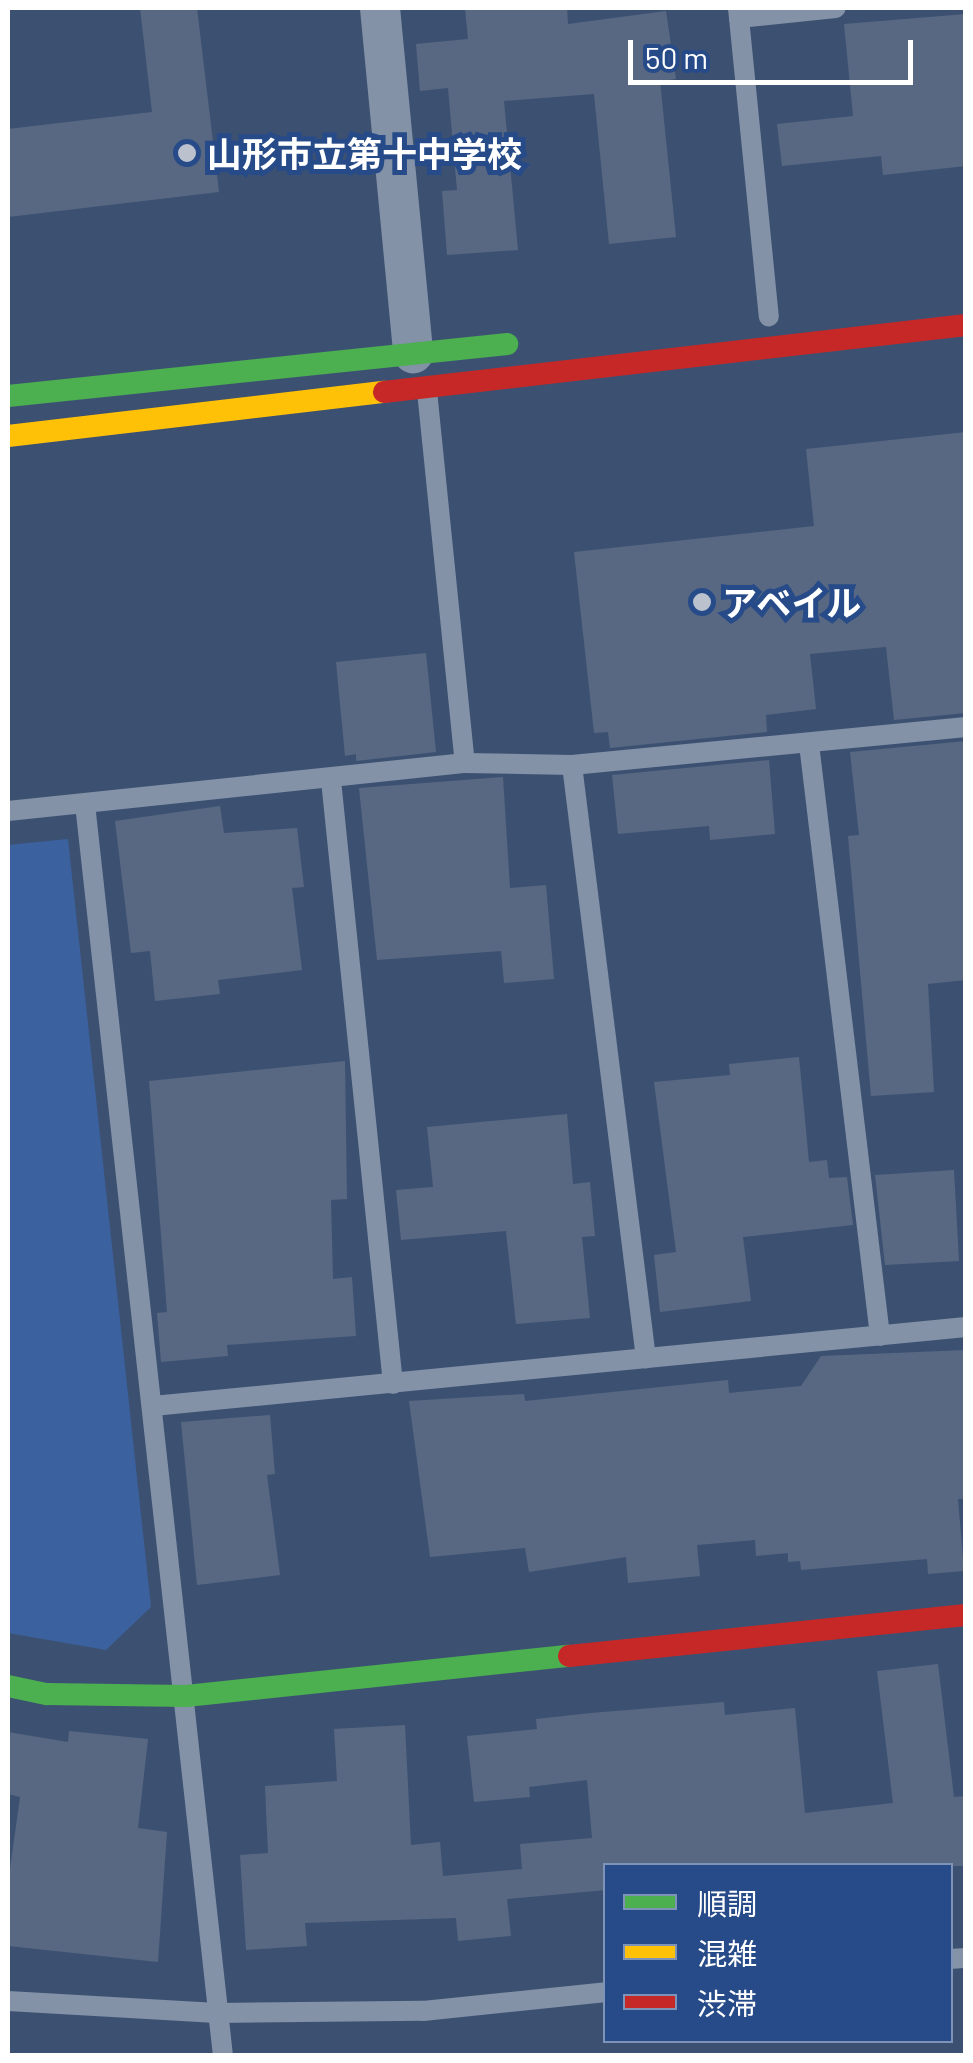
<!DOCTYPE html>
<meta charset="utf-8">
<style>
body{margin:0}
#map{position:relative;width:973px;height:2063px;overflow:hidden;background:#3c5172;font-family:Barlow,"Noto Sans JP",sans-serif}
div>[style]{position:absolute}
.green>*{inset:0;background:#3b619e}
.building>*{inset:0;background:#586882}
.lane>*{height:20px;margin:-10px;padding:0 10px;transform-origin:10px;border-radius:10px;background:#8392a7}
.street>*{height:40px;margin:-20px;padding:0 20px;transform-origin:20px;border-radius:20px;background:#8392a7}
.fast>*{height:22px;margin:-11px;padding:0 11px;transform-origin:11px;border-radius:11px;background:#4caf50}
.slow>*{height:22px;margin:-11px;padding:0 11px;transform-origin:11px;border-radius:11px;background:#ffc107}
.jam>*{height:22px;margin:-11px;padding:0 11px;transform-origin:11px;border-radius:11px;background:#c62828}
.dots>*{width:28px;height:28px;translate:-50% -50%;box-sizing:border-box;border:5px solid #264b88;border-radius:50%}
span{translate:-50% -50%;white-space:nowrap;text-align:center;line-height:1.15;-webkit-text-stroke:10px #264b88;paint-order:stroke}
.poi-label{font-size:35px;color:#fff;font-weight:700}
.left{translate:0 -50%;text-align:left}
.frame{position:absolute;inset:0;border:10px solid #fff;pointer-events:none}
.legend{position:absolute;left:603px;top:1863px;width:350px;height:180px;box-sizing:border-box;background:#264b88;border:2px solid #7d93b8;margin:0;padding:12px 18px;list-style:none;font-size:30px;color:#fff}
.legend li{display:flex;align-items:center;gap:20px;height:50px}
.legend b{width:50px;border:2px solid #7d93b8}
.scale{position:absolute;left:628px;top:40px;width:285px;height:45px;box-sizing:border-box;border:5px solid #fff;border-top:0;padding-left:12px;font-size:30px;line-height:35px;white-space:nowrap;color:#fff;-webkit-text-stroke:8px #264b88;paint-order:stroke}
</style>
<div id="map">
<div class="green">
<i style="clip-path:polygon(68px 839px,151px 1607px,106px 1650px,8px 1633px,8px 845px)"></i>
</div>
<div class="building">
<i style="clip-path:polygon(140px 8px,197px 8px,219px 192px,8px 217px,8px 129px,152px 112px)"></i>
<i style="clip-path:polygon(465px 8px,567px 8px,568px 24px,666px 11px,676px 79px,660px 81px,676px 237px,609px 244px,594px 94px,504px 101px,518px 250px,447px 255px,442px 191px,457px 190px,448px 88px,420px 91px,416px 44px,468px 39px)"></i>
<i style="clip-path:polygon(966px 14px,966px 166px,883px 175px,881px 156px,782px 166px,777px 124px,853px 116px,844px 24px)"></i>
<i style="clip-path:polygon(966px 432px,966px 713px,894px 720px,886px 647px,810px 654px,816px 709px,766px 715px,767px 732px,610px 748px,608px 732px,594px 733px,574px 552px,814px 526px,806px 449px)"></i>
<i style="clip-path:polygon(426px 653px,436px 752px,356px 761px,356px 754px,345px 756px,336px 662px)"></i>
<i style="clip-path:polygon(966px 741px,966px 980px,928px 984px,934px 1092px,871px 1096px,848px 836px,859px 835px,850px 752px)"></i>
<i style="clip-path:polygon(769px 760px,775px 834px,710px 840px,709px 826px,618px 834px,612px 775px)"></i>
<i style="clip-path:polygon(503px 777px,510px 888px,546px 885px,554px 979px,504px 983px,501px 951px,377px 960px,359px 788px)"></i>
<i style="clip-path:polygon(220px 806px,224px 833px,297px 828px,304px 887px,292px 888px,302px 970px,218px 980px,220px 994px,155px 1001px,150px 951px,131px 953px,115px 821px)"></i>
<i style="clip-path:polygon(799px 1057px,809px 1162px,827px 1160px,829px 1178px,847px 1177px,853px 1225px,743px 1237px,751px 1301px,660px 1312px,654px 1255px,676px 1252px,654px 1082px,730px 1075px,729px 1064px)"></i>
<i style="clip-path:polygon(345px 1061px,347px 1199px,331px 1200px,333px 1279px,352px 1277px,356px 1336px,227px 1345px,228px 1356px,161px 1362px,157px 1313px,167px 1312px,149px 1081px)"></i>
<i style="clip-path:polygon(567px 1114px,573px 1184px,590px 1182px,595px 1236px,582px 1237px,590px 1318px,516px 1324px,506px 1231px,401px 1240px,396px 1190px,433px 1187px,427px 1127px)"></i>
<i style="clip-path:polygon(954px 1170px,959px 1261px,885px 1265px,875px 1175px)"></i>
<i style="clip-path:polygon(966px 1350px,966px 1499px,958px 1499px,964px 1571px,928px 1574px,927px 1559px,801px 1570px,800px 1561px,788px 1562px,788px 1553px,756px 1556px,755px 1540px,697px 1545px,700px 1576px,628px 1583px,626px 1557px,529px 1572px,525px 1548px,430px 1557px,409px 1401px,524px 1394px,525px 1401px,728px 1380px,729px 1393px,801px 1386px,821px 1356px)"></i>
<i style="clip-path:polygon(270px 1415px,275px 1474px,267px 1475px,280px 1575px,197px 1585px,181px 1422px)"></i>
<i style="clip-path:polygon(938px 1664px,954px 1797px,966px 1796px,966px 1866px,606px 1866px,606px 1890px,507px 1899px,511px 1936px,458px 1941px,456px 1918px,305px 1923px,307px 1946px,246px 1950px,240px 1855px,268px 1853px,265px 1786px,337px 1781px,334px 1729px,405px 1725px,411px 1845px,440px 1842px,443px 1876px,522px 1869px,520px 1844px,592px 1838px,587px 1780px,529px 1787px,530px 1797px,474px 1802px,467px 1736px,537px 1729px,536px 1719px,591px 1713px,724px 1702px,725px 1715px,795px 1708px,805px 1813px,893px 1803px,877px 1671px)"></i>
<i style="clip-path:polygon(69px 1731px,148px 1739px,138px 1828px,167px 1832px,158px 1962px,8px 1946px,8px 1883px,20px 1797px,8px 1794px,8px 1732px,68px 1742px)"></i>
</div>
<div class="lane">
<i style="left:738px;top:8px;width:310px;rotate:84.3deg"></i>
<i style="left:739px;top:18px;width:97px;rotate:-5.9deg"></i>
<i style="left:427px;top:391px;width:374px;rotate:84.2deg"></i>
<i style="left:809px;top:744px;width:596px;rotate:83.16deg"></i>
<i style="left:572px;top:765px;width:598px;rotate:82.89deg"></i>
<i style="left:331px;top:780px;width:607px;rotate:84.14deg"></i>
<i style="left:85px;top:804px;width:1260px;rotate:83.71deg"></i>
<i style="left:8px;top:811px;width:460px;rotate:-6deg"></i>
<i style="left:465px;top:763px;width:107px;rotate:1.1deg"></i>
<i style="left:572px;top:765px;width:396px;rotate:-5.5deg"></i>
<i style="left:153px;top:1406px;width:817px;rotate:-5.55deg"></i>
<i style="left:950px;top:1959px;width:16px;rotate:-4deg"></i>
<i style="left:8px;top:2001px;width:209px;rotate:3.3deg"></i>
<i style="left:217px;top:2013px;width:206px;rotate:-0.6deg"></i>
<i style="left:423px;top:2011px;width:184px;rotate:-5.9deg"></i>
</div>
<div class="street">
<i style="left:380px;top:8px;width:347px;rotate:84.5deg"></i>
</div>
<div class="fast">
<i style="left:8px;top:396px;width:502px;rotate:-5.95deg"></i>
<i style="left:8px;top:1686px;width:40px;rotate:12deg"></i>
<i style="left:47px;top:1694px;width:139px;rotate:0.8deg"></i>
<i style="left:186px;top:1696px;width:385px;rotate:-6deg"></i>
</div>
<div class="slow">
<i style="left:8px;top:436px;width:379px;rotate:-6.7deg"></i>
</div>
<div class="jam">
<i style="left:384px;top:392px;width:586px;rotate:-6.57deg"></i>
<i style="left:569px;top:1656px;width:399px;rotate:-5.9deg"></i>
</div>
<div class="dots">
<i style="left:187px;top:153px;background:#bbc2ce"></i>
<i style="left:702px;top:602px;background:#bbc2ce"></i>
</div>
<div class="poi-label">
<span class="left" style="left:207px;top:153px">山形市立第十中学校</span>
<span class="left" style="left:722px;top:602px">アベイル</span>
</div>
<div class="frame"></div>
<ul class="legend">
<li><b style="height:12px;background:#4caf50"></b>順調</li>
<li><b style="height:12px;background:#ffc107"></b>混雑</li>
<li><b style="height:12px;background:#c62828"></b>渋滞</li>
</ul>
<div class="scale">50 m</div>
</div>
